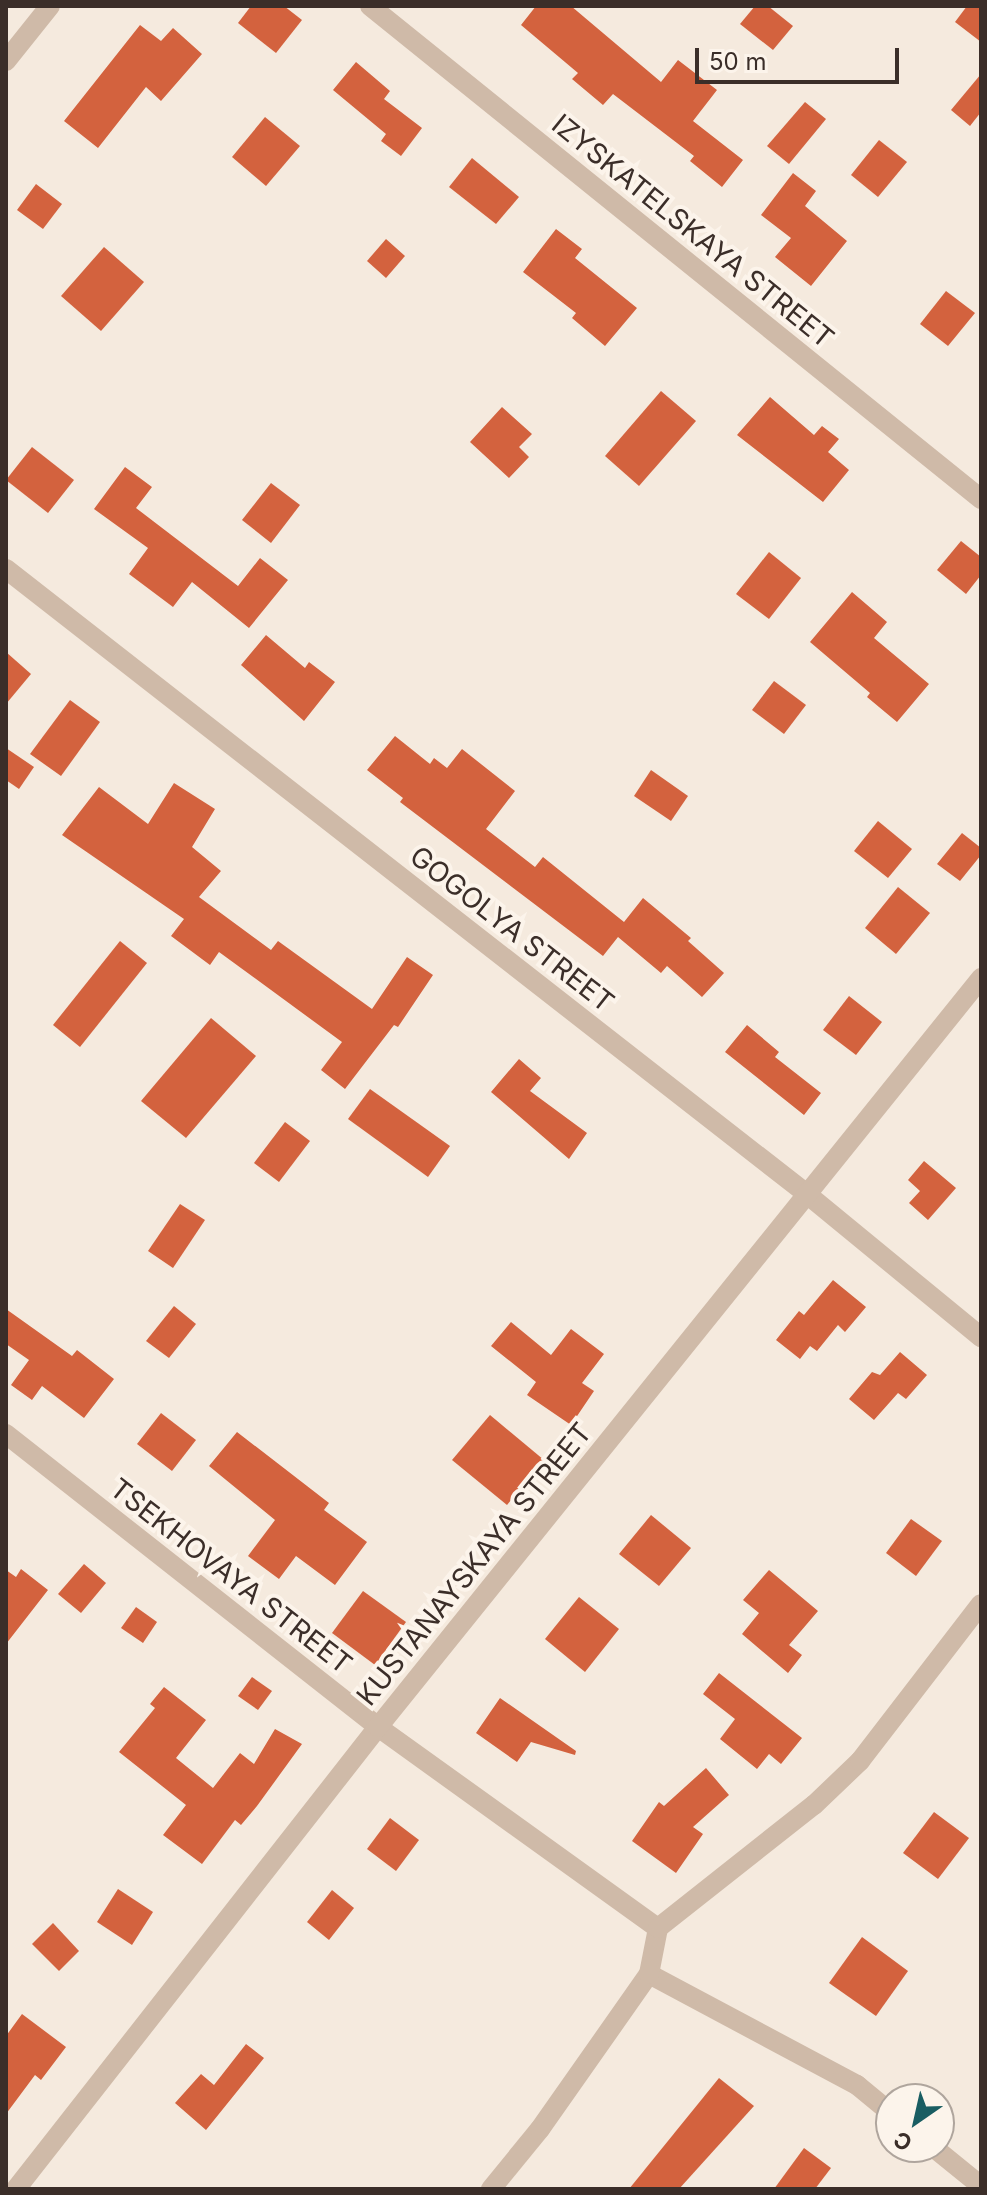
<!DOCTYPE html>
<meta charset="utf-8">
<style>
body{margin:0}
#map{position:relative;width:987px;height:2195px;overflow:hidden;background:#f5eade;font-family:Inter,sans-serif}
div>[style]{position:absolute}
.building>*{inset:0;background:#d3623e}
.street>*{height:20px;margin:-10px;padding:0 10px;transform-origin:10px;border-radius:10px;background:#cfbaa8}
span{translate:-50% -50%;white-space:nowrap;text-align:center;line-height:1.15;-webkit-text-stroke:8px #fcf4eb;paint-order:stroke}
.street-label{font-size:28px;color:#3b2e29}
.frame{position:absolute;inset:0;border:8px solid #3b2e29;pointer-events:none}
.north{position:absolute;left:875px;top:2083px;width:80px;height:80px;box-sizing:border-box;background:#fcf4eb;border:2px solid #afa59d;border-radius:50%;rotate:214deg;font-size:22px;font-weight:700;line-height:32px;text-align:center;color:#3b2e29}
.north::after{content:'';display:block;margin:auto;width:28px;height:36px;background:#195d62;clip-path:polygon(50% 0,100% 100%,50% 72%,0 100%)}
.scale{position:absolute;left:695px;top:48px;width:204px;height:36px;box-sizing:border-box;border:4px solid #3b2e29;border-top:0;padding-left:10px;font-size:24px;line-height:28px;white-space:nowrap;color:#3b2e29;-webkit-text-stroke:6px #fcf4eb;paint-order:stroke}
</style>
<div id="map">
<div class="building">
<i style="clip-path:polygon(251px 6px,284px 6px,302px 20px,276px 53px,238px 23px)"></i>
<i style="clip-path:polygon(536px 6px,571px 6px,661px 82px,678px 60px,717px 90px,693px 121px,743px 160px,722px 187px,690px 161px,694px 156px,613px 94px,603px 105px,572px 79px,578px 73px,521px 25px)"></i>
<i style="clip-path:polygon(755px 6px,768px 6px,793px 26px,773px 50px,740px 24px)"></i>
<i style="clip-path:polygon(967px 6px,981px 6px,981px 42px,955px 22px)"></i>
<i style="clip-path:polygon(140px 25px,161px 41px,173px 28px,202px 54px,161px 101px,146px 87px,98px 148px,64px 121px)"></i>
<i style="clip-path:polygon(356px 62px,390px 91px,384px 99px,422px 128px,401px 156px,381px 141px,386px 134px,333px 90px)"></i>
<i style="clip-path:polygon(981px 74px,981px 112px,970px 126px,951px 110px)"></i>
<i style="clip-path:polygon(805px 102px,826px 119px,789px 164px,767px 146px)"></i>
<i style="clip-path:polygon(265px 117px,300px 146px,266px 186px,232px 157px)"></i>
<i style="clip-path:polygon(879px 140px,907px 162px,878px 197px,851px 175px)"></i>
<i style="clip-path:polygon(472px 158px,519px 197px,496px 224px,449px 187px)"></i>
<i style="clip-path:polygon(793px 173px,816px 191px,805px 206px,847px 241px,811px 286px,775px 257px,791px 238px,761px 215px)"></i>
<i style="clip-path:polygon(36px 184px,62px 204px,43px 229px,17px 210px)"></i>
<i style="clip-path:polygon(556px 229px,582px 249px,575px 258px,637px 308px,605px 346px,572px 318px,576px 313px,523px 272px)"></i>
<i style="clip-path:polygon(386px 239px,405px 256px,386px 278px,367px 261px)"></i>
<i style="clip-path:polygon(104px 247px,144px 282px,101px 331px,61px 296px)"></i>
<i style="clip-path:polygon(946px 291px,975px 313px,948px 346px,920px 324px)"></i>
<i style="clip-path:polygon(661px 391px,696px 421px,639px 486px,605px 456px)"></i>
<i style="clip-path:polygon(770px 397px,814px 435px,822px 426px,839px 439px,828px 452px,849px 470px,823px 502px,737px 435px)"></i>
<i style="clip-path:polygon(502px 407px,532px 434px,519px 447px,529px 457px,509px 478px,470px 442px)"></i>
<i style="clip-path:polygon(32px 447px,74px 480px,48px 513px,6px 480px)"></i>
<i style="clip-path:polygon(125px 467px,152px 487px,136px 508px,238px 586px,260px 558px,288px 580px,249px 628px,192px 582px,173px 607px,129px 574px,148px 548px,94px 509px)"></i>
<i style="clip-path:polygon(271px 483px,300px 505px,271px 543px,242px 520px)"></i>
<i style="clip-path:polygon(961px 541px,981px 557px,981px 575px,966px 594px,937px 570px)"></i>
<i style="clip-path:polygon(769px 552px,801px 578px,769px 619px,736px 594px)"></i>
<i style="clip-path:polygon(852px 592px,887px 622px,874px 638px,929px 684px,897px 722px,867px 697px,870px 693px,810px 642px)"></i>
<i style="clip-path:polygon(266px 635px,305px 668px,309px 662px,335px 682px,304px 721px,241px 665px)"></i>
<i style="clip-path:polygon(6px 652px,31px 674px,6px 704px)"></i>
<i style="clip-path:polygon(774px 681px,806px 705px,784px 734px,752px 710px)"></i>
<i style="clip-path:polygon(70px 700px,100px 722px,61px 776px,30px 754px)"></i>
<i style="clip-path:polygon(395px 736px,430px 764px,434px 758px,447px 768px,462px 749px,515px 791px,486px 829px,535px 867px,543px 857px,624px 922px,643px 898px,691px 938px,688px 941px,724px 973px,702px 997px,667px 966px,661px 973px,618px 937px,603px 956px,400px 802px,403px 798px,367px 770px)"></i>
<i style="clip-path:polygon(6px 748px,34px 767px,19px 789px,6px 780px)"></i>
<i style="clip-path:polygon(651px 770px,688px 796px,671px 821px,634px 796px)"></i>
<i style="clip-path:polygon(174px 783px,215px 809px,192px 847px,221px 871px,199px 897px,271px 950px,278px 941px,372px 1009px,407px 957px,433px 975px,398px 1027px,394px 1025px,345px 1089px,321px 1070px,342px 1042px,219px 952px,210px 965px,171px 936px,184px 919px,62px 835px,99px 787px,148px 824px)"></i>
<i style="clip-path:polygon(878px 821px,912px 849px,888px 878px,854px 851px)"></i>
<i style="clip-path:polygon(962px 833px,981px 848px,981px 855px,960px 881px,937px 864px)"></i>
<i style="clip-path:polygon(898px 887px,930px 913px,896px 954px,865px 928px)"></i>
<i style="clip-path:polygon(120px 941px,147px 963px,80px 1047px,53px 1025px)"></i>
<i style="clip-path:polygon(849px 996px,882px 1022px,856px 1055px,823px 1030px)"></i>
<i style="clip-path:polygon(211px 1018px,256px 1056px,186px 1138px,141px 1101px)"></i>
<i style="clip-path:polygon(747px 1025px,779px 1052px,775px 1057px,821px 1093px,804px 1115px,725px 1052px)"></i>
<i style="clip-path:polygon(519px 1059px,541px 1078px,530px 1091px,587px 1133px,569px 1159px,491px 1092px)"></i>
<i style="clip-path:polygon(370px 1089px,450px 1146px,428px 1177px,348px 1119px)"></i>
<i style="clip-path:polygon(285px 1122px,310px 1141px,279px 1182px,254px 1163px)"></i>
<i style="clip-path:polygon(924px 1161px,956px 1188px,928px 1220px,909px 1203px,920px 1191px,908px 1180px)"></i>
<i style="clip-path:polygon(180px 1204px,205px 1220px,173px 1268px,148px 1251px)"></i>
<i style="clip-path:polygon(833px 1280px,866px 1307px,845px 1332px,838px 1325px,817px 1351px,810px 1346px,800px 1359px,776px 1340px,799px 1311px,804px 1315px)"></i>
<i style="clip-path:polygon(174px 1306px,196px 1324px,169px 1358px,146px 1341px)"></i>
<i style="clip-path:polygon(6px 1309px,72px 1356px,77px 1350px,114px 1379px,84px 1418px,42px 1386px,32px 1400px,11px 1385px,29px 1360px,6px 1344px)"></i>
<i style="clip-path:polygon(511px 1322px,551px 1355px,571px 1329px,604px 1354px,582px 1383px,594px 1391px,571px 1425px,527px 1395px,536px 1382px,491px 1346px)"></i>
<i style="clip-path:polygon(900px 1352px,927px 1375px,906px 1399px,898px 1393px,874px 1420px,849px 1399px,872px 1372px,880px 1375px)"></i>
<i style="clip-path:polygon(161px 1413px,196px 1440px,172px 1471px,137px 1444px)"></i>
<i style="clip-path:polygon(490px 1415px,544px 1460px,507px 1505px,452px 1460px)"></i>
<i style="clip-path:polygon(237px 1432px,329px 1503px,324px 1510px,367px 1542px,335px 1585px,296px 1556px,279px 1579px,248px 1556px,275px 1520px,209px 1466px)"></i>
<i style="clip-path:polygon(651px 1515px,691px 1548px,659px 1586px,619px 1554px)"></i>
<i style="clip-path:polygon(911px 1519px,942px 1541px,916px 1576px,886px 1553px)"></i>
<i style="clip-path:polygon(84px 1564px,106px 1583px,81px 1613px,58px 1594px)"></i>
<i style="clip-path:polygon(21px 1569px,48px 1590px,6px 1644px,6px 1570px,16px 1577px)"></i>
<i style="clip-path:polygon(769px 1570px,818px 1611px,789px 1645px,802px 1655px,788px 1673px,742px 1634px,759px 1613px,743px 1600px)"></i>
<i style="clip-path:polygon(363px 1591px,406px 1622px,375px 1665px,332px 1633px)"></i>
<i style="clip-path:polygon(579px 1597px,619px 1629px,585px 1672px,545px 1639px)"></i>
<i style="clip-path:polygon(136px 1607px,157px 1622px,143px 1643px,121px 1628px)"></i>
<i style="clip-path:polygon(719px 1673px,802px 1738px,781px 1764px,769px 1754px,757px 1769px,720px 1739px,735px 1719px,703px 1694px)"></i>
<i style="clip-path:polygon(252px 1677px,272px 1691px,258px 1710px,238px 1696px)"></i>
<i style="clip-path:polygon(164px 1687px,206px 1720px,176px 1758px,213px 1788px,240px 1753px,254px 1764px,275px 1729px,302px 1744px,257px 1806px,241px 1825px,235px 1820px,202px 1864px,163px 1835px,186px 1805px,119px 1752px,155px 1708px,150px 1704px)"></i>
<i style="clip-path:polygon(500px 1698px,576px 1751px,575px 1755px,531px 1742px,517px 1762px,476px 1733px)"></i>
<i style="clip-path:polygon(706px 1768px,729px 1795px,693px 1827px,703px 1834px,676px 1873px,632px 1841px,659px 1802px,664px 1806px)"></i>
<i style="clip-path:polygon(934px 1812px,969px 1838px,938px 1879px,903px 1853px)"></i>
<i style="clip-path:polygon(390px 1818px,419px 1840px,396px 1871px,367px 1849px)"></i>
<i style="clip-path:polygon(118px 1889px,153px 1912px,132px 1945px,97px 1922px)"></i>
<i style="clip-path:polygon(332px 1890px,354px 1908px,329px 1940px,307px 1922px)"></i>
<i style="clip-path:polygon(53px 1923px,79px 1951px,59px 1971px,32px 1944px)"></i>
<i style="clip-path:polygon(862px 1937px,908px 1971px,876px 2016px,829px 1983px)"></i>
<i style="clip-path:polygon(22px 2014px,66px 2047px,41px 2080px,35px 2075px,6px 2114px,6px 2036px)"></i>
<i style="clip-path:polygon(246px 2044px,264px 2058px,206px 2130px,175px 2103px,201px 2074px,214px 2085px)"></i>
<i style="clip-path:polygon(719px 2078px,754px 2106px,679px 2189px,629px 2189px)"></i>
<i style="clip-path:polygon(804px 2148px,831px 2168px,815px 2189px,774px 2189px)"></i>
</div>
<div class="street">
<i style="left:370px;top:6px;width:785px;rotate:38.9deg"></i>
<i style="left:6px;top:61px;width:70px;rotate:-51.3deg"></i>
<i style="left:6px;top:569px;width:1017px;rotate:37.97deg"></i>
<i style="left:808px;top:1195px;width:224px;rotate:39.4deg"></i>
<i style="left:6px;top:1434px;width:474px;rotate:38.2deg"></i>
<i style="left:378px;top:1727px;width:345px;rotate:35.7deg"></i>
<i style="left:649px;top:1974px;width:236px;rotate:28.1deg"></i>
<i style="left:857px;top:2085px;width:44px;rotate:39.5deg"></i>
<i style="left:933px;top:2147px;width:62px;rotate:39.1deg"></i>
<i style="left:16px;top:2189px;width:587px;rotate:-51.92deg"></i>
<i style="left:378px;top:1727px;width:962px;rotate:-51.16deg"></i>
<i style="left:491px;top:2189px;width:77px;rotate:-50.8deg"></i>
<i style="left:540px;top:2129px;width:189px;rotate:-54.9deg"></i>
<i style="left:649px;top:1974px;width:47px;rotate:-78.9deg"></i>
<i style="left:658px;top:1928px;width:199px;rotate:-38.3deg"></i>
<i style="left:814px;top:1805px;width:64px;rotate:-43.7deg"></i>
<i style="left:860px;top:1761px;width:198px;rotate:-52.4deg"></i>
</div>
<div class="street-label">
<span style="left:693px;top:231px;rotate:39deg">IZYSKATELSKAYA STREET</span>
<span style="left:512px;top:929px;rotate:38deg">GOGOLYA STREET</span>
<span style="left:474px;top:1564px;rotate:-51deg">KUSTANAYSKAYA STREET</span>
<span style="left:231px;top:1576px;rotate:38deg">TSEKHOVAYA STREET</span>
</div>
<div class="frame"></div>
<div class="north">С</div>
<div class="scale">50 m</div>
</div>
